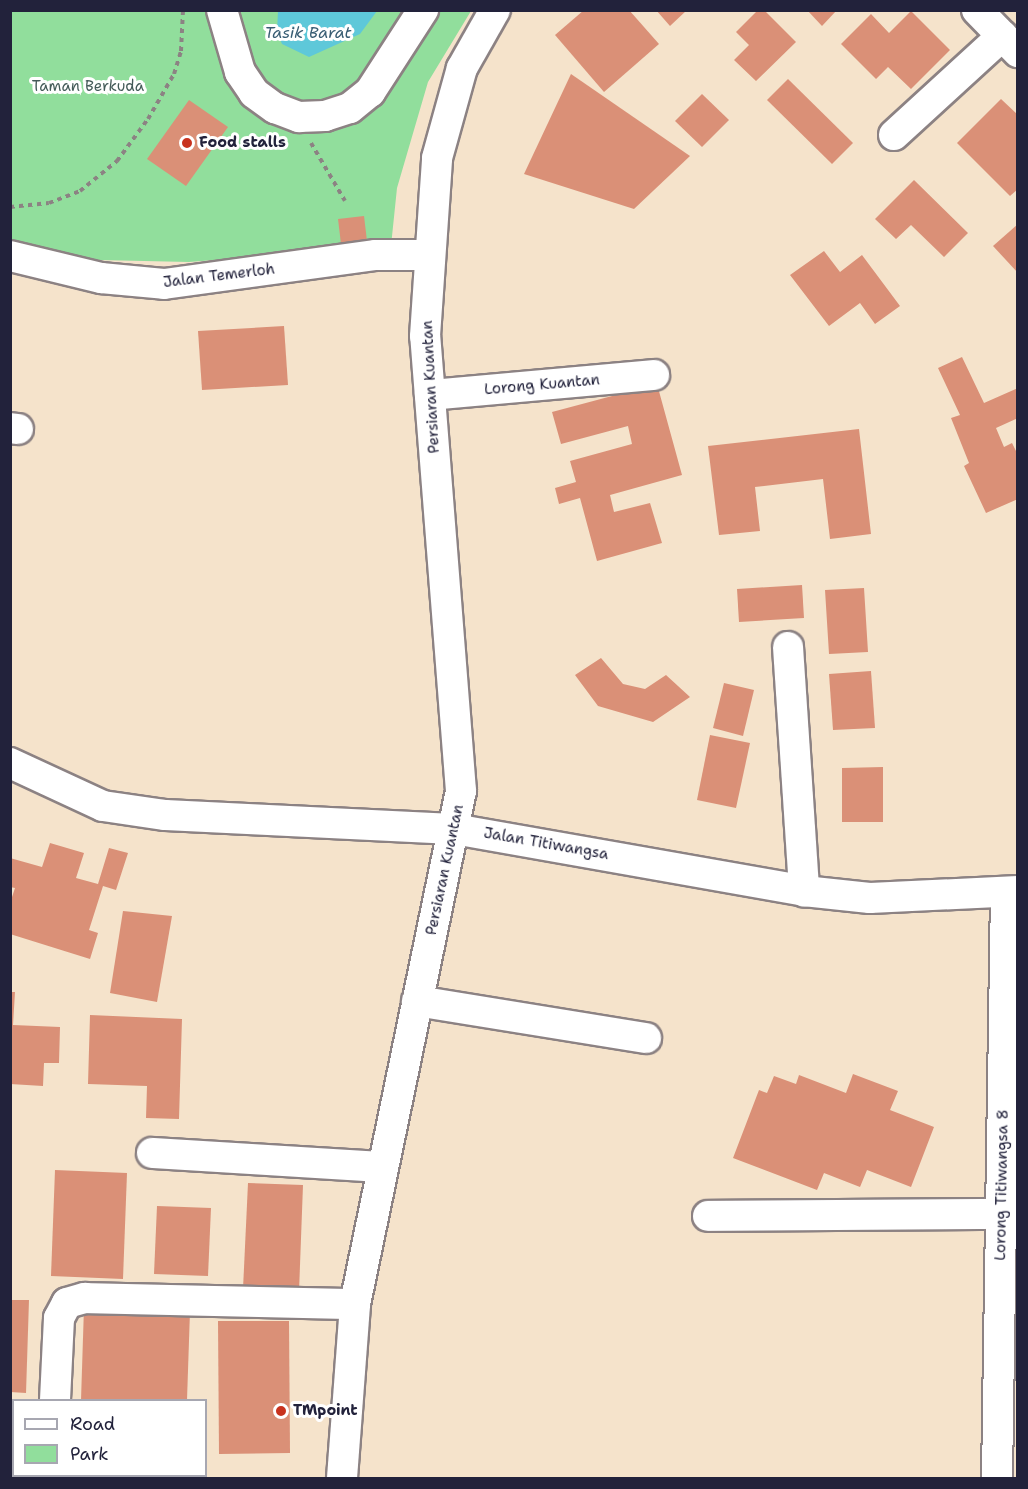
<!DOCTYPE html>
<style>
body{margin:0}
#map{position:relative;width:1028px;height:1489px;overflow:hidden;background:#f5e3cb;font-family:"Shantell Sans",sans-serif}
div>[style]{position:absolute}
.green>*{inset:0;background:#91de9c}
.water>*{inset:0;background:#5ec8d9}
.building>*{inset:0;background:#da9077}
.path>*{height:4px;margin-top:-2px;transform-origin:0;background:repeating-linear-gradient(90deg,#8c8283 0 4.5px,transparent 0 9px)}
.roads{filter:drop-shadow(2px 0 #8c8283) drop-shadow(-2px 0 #8c8283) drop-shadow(0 2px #8c8283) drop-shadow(0 -2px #8c8283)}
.minor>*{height:30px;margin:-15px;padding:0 15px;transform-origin:15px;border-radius:15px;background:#fff}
.dots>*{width:16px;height:16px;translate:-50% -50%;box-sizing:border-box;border:3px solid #fff;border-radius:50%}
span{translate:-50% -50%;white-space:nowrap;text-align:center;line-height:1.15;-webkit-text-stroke:6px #fff;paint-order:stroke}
.park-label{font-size:15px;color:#435a58}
.poi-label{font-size:15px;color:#22223b;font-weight:700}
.left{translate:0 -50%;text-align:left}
.street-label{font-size:15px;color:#22223b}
.water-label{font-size:16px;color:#375c72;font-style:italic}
.frame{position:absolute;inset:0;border:12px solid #22223b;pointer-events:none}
.legend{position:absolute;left:12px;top:1399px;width:195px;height:78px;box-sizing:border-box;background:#fff;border:2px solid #a7a7b1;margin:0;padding:8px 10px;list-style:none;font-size:18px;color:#22223b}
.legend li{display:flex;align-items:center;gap:12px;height:30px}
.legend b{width:30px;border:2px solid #a7a7b1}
</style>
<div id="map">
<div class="green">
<i style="clip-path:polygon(10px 11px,471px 11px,428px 82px,397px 188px,391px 246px,189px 262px,99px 260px,11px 242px)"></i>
</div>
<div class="water">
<i style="clip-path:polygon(278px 11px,278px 10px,377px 11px,360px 34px,309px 57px,282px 44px,277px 32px)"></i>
</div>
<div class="building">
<i style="clip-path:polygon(584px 10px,629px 10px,659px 44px,604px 92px,555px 35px)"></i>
<i style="clip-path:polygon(656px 10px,687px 10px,670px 26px)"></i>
<i style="clip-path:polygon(758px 10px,764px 10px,796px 42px,756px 81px,734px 60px,749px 45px,736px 32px)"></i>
<i style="clip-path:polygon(807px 10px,837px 10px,822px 26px)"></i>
<i style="clip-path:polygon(911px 11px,950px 50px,911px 89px,888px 67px,876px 79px,841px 44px,871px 14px,889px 33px)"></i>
<i style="clip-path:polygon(571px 74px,690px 156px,634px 209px,524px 174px)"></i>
<i style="clip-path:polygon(788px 79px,853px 143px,832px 164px,767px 100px)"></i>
<i style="clip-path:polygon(702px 94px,729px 120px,702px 147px,675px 121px)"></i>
<i style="clip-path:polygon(1001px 99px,1018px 115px,1018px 189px,1010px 196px,957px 143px)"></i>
<i style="clip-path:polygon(189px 100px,228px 127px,186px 186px,147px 159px)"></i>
<i style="clip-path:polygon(914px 180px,968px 233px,944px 257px,911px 225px,896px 239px,875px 219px)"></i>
<i style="clip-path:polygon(364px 216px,367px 241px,341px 244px,338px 219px)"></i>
<i style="clip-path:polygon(1018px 224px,1018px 273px,993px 246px)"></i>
<i style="clip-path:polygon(824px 251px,840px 272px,862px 255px,900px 306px,875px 324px,860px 303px,829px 326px,790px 275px)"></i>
<i style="clip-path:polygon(284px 326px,288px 385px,202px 390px,198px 331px)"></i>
<i style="clip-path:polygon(962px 357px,984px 403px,1018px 388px,1018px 418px,996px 428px,1004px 447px,1012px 443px,1018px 455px,1018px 499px,986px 513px,964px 466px,969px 463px,951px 418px,960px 415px,938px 368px)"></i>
<i style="clip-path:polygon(657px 384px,682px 475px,610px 495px,614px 512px,650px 503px,662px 543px,597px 561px,580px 498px,559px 504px,555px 488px,576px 482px,570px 461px,632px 444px,628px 426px,561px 444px,552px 412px)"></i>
<i style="clip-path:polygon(859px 429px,871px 534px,830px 539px,823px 479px,755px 487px,760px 531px,719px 535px,708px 446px)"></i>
<i style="clip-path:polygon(802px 585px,804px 618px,739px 622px,737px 589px)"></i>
<i style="clip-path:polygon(864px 588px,868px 652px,829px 654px,825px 590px)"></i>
<i style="clip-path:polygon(601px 658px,623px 684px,645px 689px,666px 675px,690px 697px,653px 722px,598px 706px,575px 675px)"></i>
<i style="clip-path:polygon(871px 671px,875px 728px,833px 730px,829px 674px)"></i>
<i style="clip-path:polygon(724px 683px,754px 690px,743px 736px,713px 728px)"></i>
<i style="clip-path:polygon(710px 735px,750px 743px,736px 808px,697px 800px)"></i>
<i style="clip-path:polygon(883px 767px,883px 822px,842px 822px,842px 768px)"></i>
<i style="clip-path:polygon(50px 843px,84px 853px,76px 878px,98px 884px,109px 848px,128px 853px,116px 890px,103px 886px,89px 930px,98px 933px,90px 959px,10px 934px,10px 903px,15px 888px,10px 887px,10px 858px,42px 867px)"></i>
<i style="clip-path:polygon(123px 911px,172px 916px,157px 1002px,110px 993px)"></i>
<i style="clip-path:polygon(10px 992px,15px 992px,13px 1025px,60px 1027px,59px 1063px,44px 1063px,43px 1086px,10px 1084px)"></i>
<i style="clip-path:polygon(90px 1015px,182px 1019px,179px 1119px,146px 1118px,147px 1086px,88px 1084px)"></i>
<i style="clip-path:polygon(853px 1074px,898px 1091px,890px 1110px,934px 1127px,911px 1187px,867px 1170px,860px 1187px,824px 1173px,817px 1190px,733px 1158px,759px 1090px,767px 1093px,774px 1076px,796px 1084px,799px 1075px,846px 1093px)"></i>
<i style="clip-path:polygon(55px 1170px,127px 1173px,123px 1279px,51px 1276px)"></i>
<i style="clip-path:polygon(248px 1183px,303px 1185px,299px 1292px,243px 1289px)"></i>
<i style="clip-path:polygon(157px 1206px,211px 1208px,208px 1276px,154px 1274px)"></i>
<i style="clip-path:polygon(10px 1300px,29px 1300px,26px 1393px,10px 1392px)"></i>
<i style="clip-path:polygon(84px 1307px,190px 1311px,187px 1400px,81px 1400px)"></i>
<i style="clip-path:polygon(218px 1321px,289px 1321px,290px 1453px,219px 1454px)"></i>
</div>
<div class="path">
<i style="left:311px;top:143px;width:67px;rotate:59.6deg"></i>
<i style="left:10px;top:207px;width:39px;rotate:-6deg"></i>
<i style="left:49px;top:203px;width:33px;rotate:-21deg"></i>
<i style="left:80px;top:191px;width:48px;rotate:-39deg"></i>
<i style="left:117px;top:161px;width:52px;rotate:-53.6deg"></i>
<i style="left:148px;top:119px;width:52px;rotate:-60deg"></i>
<i style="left:174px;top:74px;width:24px;rotate:-73deg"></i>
<i style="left:181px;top:51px;width:41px;rotate:-87.2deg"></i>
</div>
<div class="roads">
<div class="minor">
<i style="left:222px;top:10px;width:65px;rotate:73.8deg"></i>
<i style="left:240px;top:72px;width:25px;rotate:56deg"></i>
<i style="left:254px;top:93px;width:26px;rotate:36deg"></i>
<i style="left:275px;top:108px;width:26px;rotate:21deg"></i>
<i style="left:299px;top:117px;width:26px;rotate:-2deg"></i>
<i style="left:325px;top:116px;width:26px;rotate:-18deg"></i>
<i style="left:350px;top:108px;width:26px;rotate:-39deg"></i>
<i style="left:370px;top:92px;width:98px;rotate:-57.1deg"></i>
<i style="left:977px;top:10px;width:59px;rotate:45.7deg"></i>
<i style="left:894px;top:135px;width:147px;rotate:-42.5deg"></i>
<i style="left:10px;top:256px;width:94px;rotate:13.6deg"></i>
<i style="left:101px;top:278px;width:63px;rotate:5.4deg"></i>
<i style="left:164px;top:284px;width:214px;rotate:-7.8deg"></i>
<i style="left:376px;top:255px;width:54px"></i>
<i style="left:430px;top:395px;width:225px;rotate:-5.1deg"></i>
<i style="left:10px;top:428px;width:8px;rotate:7deg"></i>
<i style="left:788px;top:647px;width:245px;rotate:86.2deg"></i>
<i style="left:10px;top:763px;width:102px;rotate:24.8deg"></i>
<i style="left:103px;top:806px;width:63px;rotate:8.3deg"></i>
<i style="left:165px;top:815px;width:289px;rotate:2.8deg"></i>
<i style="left:454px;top:829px;width:355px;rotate:10deg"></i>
<i style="left:804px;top:891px;width:66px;rotate:6.1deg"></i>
<i style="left:870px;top:898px;width:148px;rotate:-2.7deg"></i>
<i style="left:417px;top:1001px;width:232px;rotate:9.2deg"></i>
<i style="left:152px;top:1153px;width:231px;rotate:3.5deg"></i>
<i style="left:708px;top:1216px;width:293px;rotate:-0.4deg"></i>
<i style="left:55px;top:1400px;width:82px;rotate:-87.2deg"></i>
<i style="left:59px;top:1318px;width:17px;rotate:-62deg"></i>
<i style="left:67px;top:1303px;width:19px;rotate:-16deg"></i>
<i style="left:85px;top:1298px;width:270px;rotate:1.3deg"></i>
<i style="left:51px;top:1478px;width:2px;rotate:-90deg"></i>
<i style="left:342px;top:1478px;width:174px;rotate:-85.7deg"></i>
<i style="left:355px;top:1304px;width:524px;rotate:-78.33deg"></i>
<i style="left:461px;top:791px;width:456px;rotate:-94.5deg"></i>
<i style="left:425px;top:336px;width:178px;rotate:-86.1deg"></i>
<i style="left:437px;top:158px;width:93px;rotate:-74.5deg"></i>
<i style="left:462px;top:68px;width:67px;rotate:-60.4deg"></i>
<i style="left:997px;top:1478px;width:586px;rotate:-89.12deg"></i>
</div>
</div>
<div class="dots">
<i style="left:187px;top:143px;background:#c8321e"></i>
<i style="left:281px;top:1411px;background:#c8321e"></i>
</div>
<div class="park-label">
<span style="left:88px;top:87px">Taman Berkuda</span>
</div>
<div class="poi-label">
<span class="left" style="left:199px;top:143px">Food stalls</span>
<span class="left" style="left:293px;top:1411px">TMpoint</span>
</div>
<div class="street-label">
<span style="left:219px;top:276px;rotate:-7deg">Jalan Temerloh</span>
<span style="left:542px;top:385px;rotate:-5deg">Lorong Kuantan</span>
<span style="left:431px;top:387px;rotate:-93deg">Persiaran Kuantan</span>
<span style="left:546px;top:844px;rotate:10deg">Jalan Titiwangsa</span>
<span style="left:445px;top:870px;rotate:-78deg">Persiaran Kuantan</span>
<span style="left:1002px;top:1185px;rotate:-89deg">Lorong Titiwangsa 8</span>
</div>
<div class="water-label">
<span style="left:308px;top:33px">Tasik Barat</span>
</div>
<div class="frame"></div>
<ul class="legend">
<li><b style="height:8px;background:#fff"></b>Road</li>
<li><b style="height:16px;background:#91de9c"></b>Park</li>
</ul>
</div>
